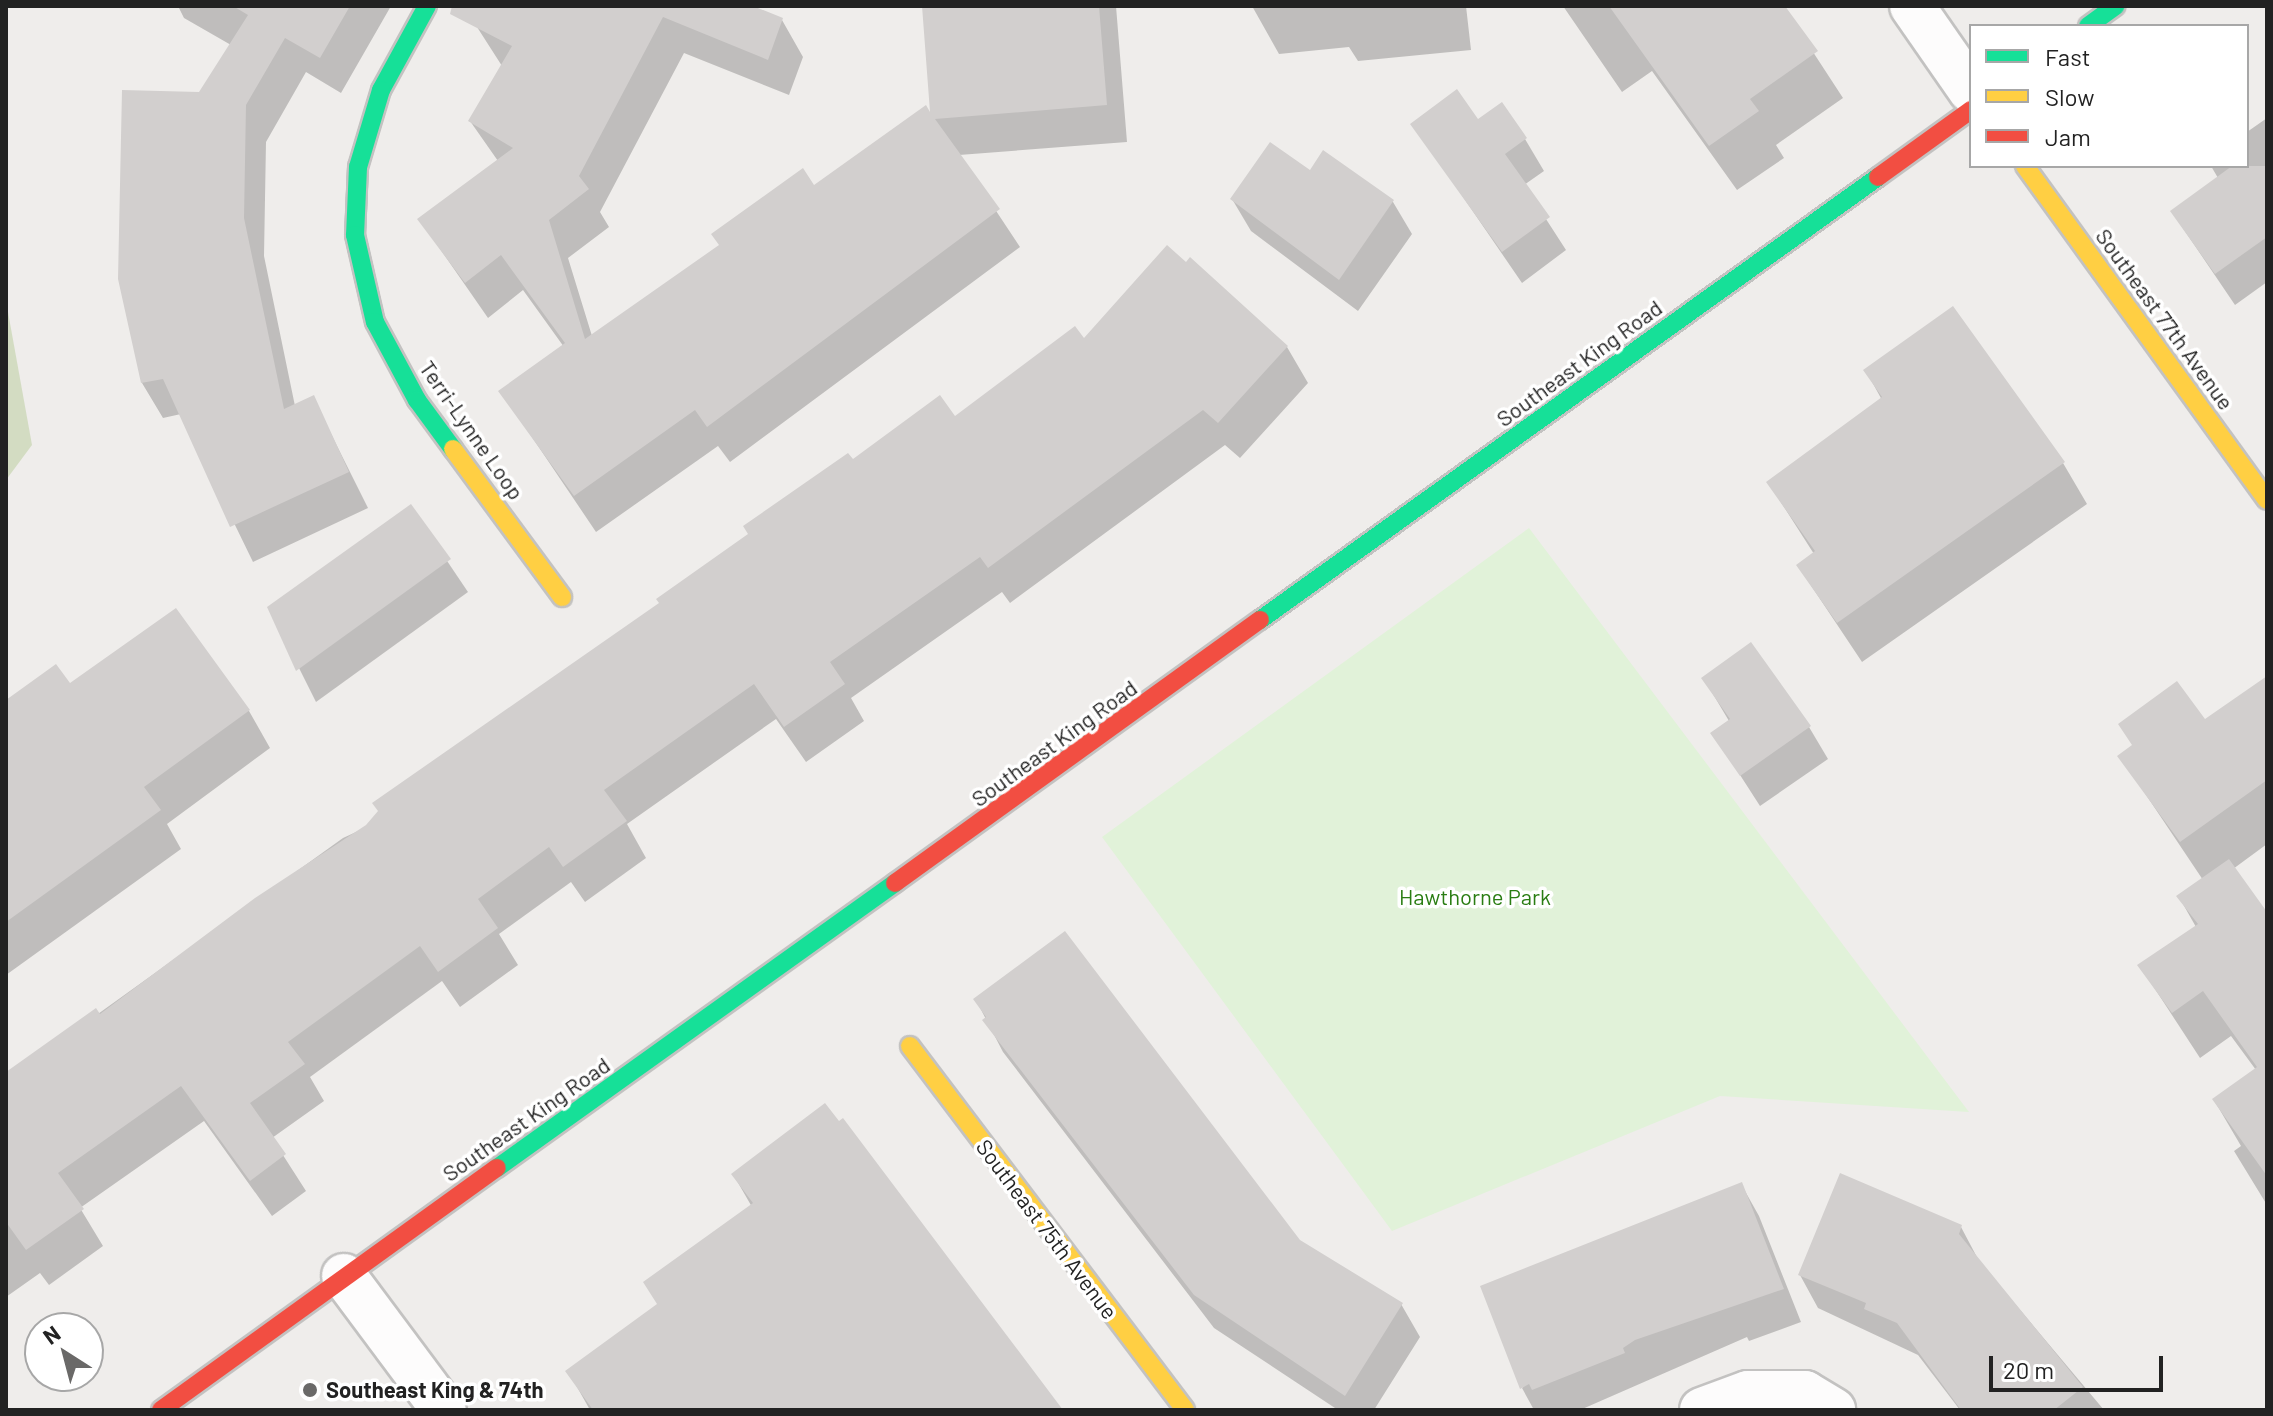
<!DOCTYPE html>
<style>
body{margin:0}
#map{position:relative;width:2273px;height:1416px;overflow:hidden;background:#efedeb;font-family:Barlow,sans-serif}
div>[style]{position:absolute}
.forest>*{inset:0;background:#d3dcc2}
.park>*{inset:0;background:#e1f2d9}
.shadow>*{inset:0;background:#0003}
.building>*{inset:0;background:#d2cfce}
.roads{filter:drop-shadow(2px 0 #c3c2c1) drop-shadow(-2px 0 #c3c2c1) drop-shadow(0 2px #c3c2c1) drop-shadow(0 -2px #c3c2c1)}
.street>*{height:44px;margin:-22px;padding:0 22px;transform-origin:22px;border-radius:22px;background:#fdfcfc}
.fast>*{height:18px;margin:-9px;padding:0 9px;transform-origin:9px;border-radius:9px;background:#16e098}
.slow>*{height:18px;margin:-9px;padding:0 9px;transform-origin:9px;border-radius:9px;background:#ffcf43}
.jam>*{height:18px;margin:-9px;padding:0 9px;transform-origin:9px;border-radius:9px;background:#f24e42}
.dots>*{width:22px;height:22px;translate:-50% -50%;box-sizing:border-box;border:4px solid #fff;border-radius:50%}
span{translate:-50% -50%;white-space:nowrap;text-align:center;line-height:1.15;-webkit-text-stroke:7px #fff;paint-order:stroke}
.street-label{font-size:22px;color:#222}
.park-label{font-size:22px;color:#2a7d13}
.poi-label{font-size:22px;color:#222;font-weight:700}
.left{translate:0 -50%;text-align:left}
.frame{position:absolute;inset:0;border:8px solid #222;pointer-events:none}
.legend{position:absolute;left:1969px;top:24px;width:280px;height:144px;box-sizing:border-box;background:#fff;border:2px solid #a7a7a7;margin:0;padding:10px 14px;list-style:none;font-size:24px;color:#222}
.legend li{display:flex;align-items:center;gap:16px;height:40px}
.legend b{width:40px;border:2px solid #a7a7a7}
.north{position:absolute;left:24px;top:1312px;width:80px;height:80px;box-sizing:border-box;background:#fff;border:2px solid #a7a7a7;border-radius:50%;rotate:324deg;font-size:22px;font-weight:700;line-height:32px;text-align:center;color:#222}
.north::after{content:'';display:block;margin:auto;width:28px;height:36px;background:#6a6968;clip-path:polygon(50% 0,100% 100%,50% 72%,0 100%)}
.scale{position:absolute;left:1989px;top:1356px;width:174px;height:36px;box-sizing:border-box;border:4px solid #222;border-top:0;padding-left:10px;font-size:24px;line-height:28px;white-space:nowrap;color:#222;-webkit-text-stroke:6px #fff;paint-order:stroke}
</style>
<div id="map">
<div class="forest">
<i style="clip-path:polygon(6px 301px,32px 445px,6px 480px)"></i>
</div>
<div class="park">
<i style="clip-path:polygon(1529px 528px,1969px 1112px,1720px 1096px,1392px 1231px,1102px 837px)"></i>
</div>
<div class="shadow">
<i style="clip-path:polygon(178px 6px,391px 6px,341px 93px,306px 72px,266px 142px,264px 256px,295px 406px,313px 398px,368px 508px,253px 562px,181px 414px,163px 418px,142px 383px,200px 94px,231px 45px,184px 18px)"></i>
<i style="clip-path:polygon(488px 6px,747px 6px,782px 20px,803px 57px,789px 95px,684px 53px,600px 212px,609px 227px,568px 258px,592px 336px,814px 187px,933px 119px,924px 6px,1116px 6px,1127px 142px,959px 155px,1020px 247px,730px 462px,718px 446px,596px 532px,501px 391px,564px 347px,523px 290px,488px 318px,420px 220px,498px 161px,470px 121px,502px 66px,477px 27px)"></i>
<i style="clip-path:polygon(1252px 6px,1466px 6px,1471px 50px,1358px 61px,1349px 47px,1279px 54px)"></i>
<i style="clip-path:polygon(1563px 6px,1783px 6px,1843px 98px,1776px 145px,1784px 158px,1737px 190px,1652px 71px,1622px 92px)"></i>
<i style="clip-path:polygon(2267px 118px,2267px 282px,2235px 305px,2172px 212px,2218px 178px,2211px 166px,2247px 166px,2247px 132px)"></i>
<i style="clip-path:polygon(1478px 122px,1525px 139px,1544px 171px,1524px 185px,1566px 250px,1522px 283px,1413px 124px)"></i>
<i style="clip-path:polygon(1323px 153px,1393px 202px,1412px 234px,1358px 311px,1251px 231px,1232px 199px,1310px 173px)"></i>
<i style="clip-path:polygon(1084px 341px,1287px 347px,1308px 383px,1240px 458px,1225px 445px,1010px 603px,1002px 592px,851px 698px,864px 721px,806px 762px,776px 719px,627px 824px,646px 858px,585px 902px,571px 882px,499px 934px,518px 965px,460px 1007px,442px 981px,310px 1077px,324px 1101px,272px 1138px,306px 1191px,272px 1216px,204px 1121px,80px 1208px,103px 1246px,49px 1285px,40px 1273px,6px 1297px,6px 1080px,343px 838px,367px 827px,852px 462px,954px 418px)"></i>
<i style="clip-path:polygon(1866px 371px,2063px 463px,2087px 504px,1862px 662px,1798px 566px,1814px 554px,1768px 482px,1882px 400px)"></i>
<i style="clip-path:polygon(410px 506px,468px 592px,316px 702px,269px 608px)"></i>
<i style="clip-path:polygon(1704px 679px,1809px 727px,1828px 759px,1760px 806px,1713px 733px,1729px 721px)"></i>
<i style="clip-path:polygon(69px 686px,249px 711px,270px 748px,167px 824px,181px 849px,6px 975px,6px 703px)"></i>
<i style="clip-path:polygon(2267px 707px,2267px 844px,2233px 869px,2267px 916px,2267px 1205px,2234px 1151px,2241px 1146px,2214px 1100px,2256px 1070px,2231px 1036px,2200px 1058px,2140px 966px,2196px 927px,2179px 897px,2203px 880px,2120px 756px,2205px 722px)"></i>
<i style="clip-path:polygon(976px 1000px,1298px 1241px,1401px 1304px,1420px 1337px,1374px 1410px,1338px 1410px,1214px 1328px,1003px 1052px)"></i>
<i style="clip-path:polygon(733px 1174px,1060px 1410px,590px 1410px,568px 1371px,658px 1306px,752px 1207px)"></i>
<i style="clip-path:polygon(1741px 1184px,1759px 1216px,1801px 1322px,1749px 1341px,1747px 1337px,1580px 1410px,1534px 1410px,1522px 1388px)"></i>
<i style="clip-path:polygon(1961px 1227px,1979px 1261px,2104px 1410px,1960px 1410px,1918px 1355px,1818px 1308px,1800px 1275px)"></i>
</div>
<div class="building">
<i style="clip-path:polygon(233px 6px,350px 6px,320px 58px,285px 38px,246px 105px,244px 218px,284px 409px,314px 395px,349px 472px,230px 527px,163px 379px,141px 383px,118px 279px,122px 90px,199px 92px,248px 15px)"></i>
<i style="clip-path:polygon(452px 6px,753px 6px,783px 18px,768px 60px,663px 17px,579px 176px,589px 189px,549px 220px,585px 339px,719px 245px,711px 234px,803px 168px,814px 185px,926px 105px,930px 112px,922px 6px,1099px 6px,1107px 105px,935px 119px,1000px 209px,707px 427px,695px 410px,574px 496px,498px 391px,565px 343px,501px 255px,465px 283px,417px 219px,513px 148px,468px 121px,512px 46px,450px 14px)"></i>
<i style="clip-path:polygon(1609px 6px,1785px 6px,1818px 51px,1750px 99px,1759px 111px,1709px 146px)"></i>
<i style="clip-path:polygon(1457px 89px,1478px 119px,1502px 102px,1527px 138px,1505px 154px,1550px 217px,1502px 252px,1410px 124px)"></i>
<i style="clip-path:polygon(1270px 142px,1310px 170px,1323px 150px,1394px 200px,1339px 280px,1230px 199px)"></i>
<i style="clip-path:polygon(2232px 166px,2267px 166px,2267px 237px,2215px 274px,2170px 211px)"></i>
<i style="clip-path:polygon(1167px 245px,1186px 262px,1190px 257px,1288px 346px,1218px 423px,1203px 410px,988px 568px,980px 557px,830px 662px,845px 684px,784px 727px,754px 684px,604px 790px,627px 821px,563px 867px,549px 847px,478px 899px,498px 928px,438px 972px,420px 946px,288px 1042px,305px 1064px,250px 1103px,286px 1154px,250px 1181px,181px 1086px,58px 1173px,84px 1209px,26px 1250px,6px 1222px,6px 1072px,96px 1008px,100px 1014px,255px 898px,366px 825px,378px 811px,372px 803px,659px 603px,656px 599px,748px 534px,743px 526px,848px 453px,853px 459px,940px 395px,955px 416px,1075px 326px,1084px 338px)"></i>
<i style="clip-path:polygon(1953px 306px,2065px 462px,1837px 623px,1796px 565px,1815px 551px,1766px 482px,1882px 397px,1863px 370px)"></i>
<i style="clip-path:polygon(411px 504px,451px 559px,296px 671px,267px 607px)"></i>
<i style="clip-path:polygon(176px 608px,250px 710px,144px 787px,161px 810px,6px 922px,6px 700px,56px 664px,70px 683px)"></i>
<i style="clip-path:polygon(1751px 642px,1811px 726px,1740px 776px,1710px 733px,1730px 719px,1701px 678px)"></i>
<i style="clip-path:polygon(2267px 676px,2267px 780px,2180px 842px,2117px 756px,2132px 745px,2118px 724px,2177px 681px,2205px 719px)"></i>
<i style="clip-path:polygon(2229px 859px,2267px 912px,2267px 1176px,2212px 1099px,2257px 1067px,2203px 991px,2172px 1013px,2137px 965px,2198px 924px,2176px 896px)"></i>
<i style="clip-path:polygon(1065px 931px,1300px 1240px,1403px 1303px,1345px 1396px,1194px 1295px,982px 1020px,986px 1017px,973px 999px)"></i>
<i style="clip-path:polygon(825px 1103px,839px 1121px,843px 1118px,1063px 1410px,593px 1410px,565px 1371px,657px 1304px,643px 1282px,753px 1203px,731px 1174px)"></i>
<i style="clip-path:polygon(1840px 1173px,1962px 1225px,1959px 1234px,2083px 1387px,2054px 1410px,1961px 1410px,1897px 1323px,1864px 1309px,1866px 1303px,1798px 1275px)"></i>
<i style="clip-path:polygon(1742px 1182px,1784px 1289px,1635px 1340px,1623px 1348px,1625px 1353px,1532px 1390px,1529px 1384px,1520px 1389px,1480px 1286px)"></i>
</div>
<div class="roads">
<div class="street">
<i style="left:1912px;top:6px;width:103px;rotate:55.2deg"></i>
<i style="left:344px;top:1276px;width:167px;rotate:53.3deg"></i>
<i style="left:1702px;top:1410px;width:49px;rotate:-20.3deg"></i>
<i style="left:1748px;top:1393px;width:57px"></i>
<i style="left:1805px;top:1393px;width:33px;rotate:31deg"></i>
</div>
<div class="fast">
<i style="left:427px;top:6px;width:96px;rotate:118.7deg"></i>
<i style="left:381px;top:90px;width:80px;rotate:106.6deg"></i>
<i style="left:358px;top:167px;width:68px;rotate:92.5deg"></i>
<i style="left:355px;top:235px;width:89px;rotate:77.1deg"></i>
<i style="left:375px;top:322px;width:89px;rotate:61.7deg"></i>
<i style="left:417px;top:400px;width:61px;rotate:53.7deg"></i>
<i style="left:2088px;top:26px;width:34px;rotate:-36deg"></i>
<i style="left:1260px;top:620px;width:760px;rotate:-35.63deg"></i>
<i style="left:497px;top:1168px;width:490px;rotate:-35.6deg"></i>
</div>
<div class="slow">
<i style="left:2025px;top:166px;width:412px;rotate:54.1deg"></i>
<i style="left:453px;top:449px;width:184px;rotate:53.6deg"></i>
<i style="left:910px;top:1046px;width:456px;rotate:52.9deg"></i>
</div>
<div class="jam">
<i style="left:1878px;top:177px;width:115px;rotate:-35.8deg"></i>
<i style="left:895px;top:883px;width:450px;rotate:-35.8deg"></i>
<i style="left:161px;top:1410px;width:414px;rotate:-35.8deg"></i>
</div>
</div>
<div class="dots">
<i style="left:310px;top:1390px;background:#6a6968"></i>
</div>
<div class="street-label">
<span style="left:2165px;top:319px;rotate:54deg">Southeast 77th Avenue</span>
<span style="left:1579px;top:363px;rotate:-36deg">Southeast King Road</span>
<span style="left:472px;top:430px;rotate:55deg">Terri-Lynne Loop</span>
<span style="left:1054px;top:743px;rotate:-36deg">Southeast King Road</span>
<span style="left:526px;top:1119px;rotate:-35deg">Southeast King Road</span>
<span style="left:1047px;top:1229px;rotate:53deg">Southeast 75th Avenue</span>
</div>
<div class="park-label">
<span style="left:1475px;top:897px">Hawthorne Park</span>
</div>
<div class="poi-label">
<span class="left" style="left:326px;top:1390px">Southeast King &amp; 74th</span>
</div>
<div class="frame"></div>
<ul class="legend">
<li><b style="height:10px;background:#16e098"></b>Fast</li>
<li><b style="height:10px;background:#ffcf43"></b>Slow</li>
<li><b style="height:10px;background:#f24e42"></b>Jam</li>
</ul>
<div class="north">N</div>
<div class="scale">20 m</div>
</div>
